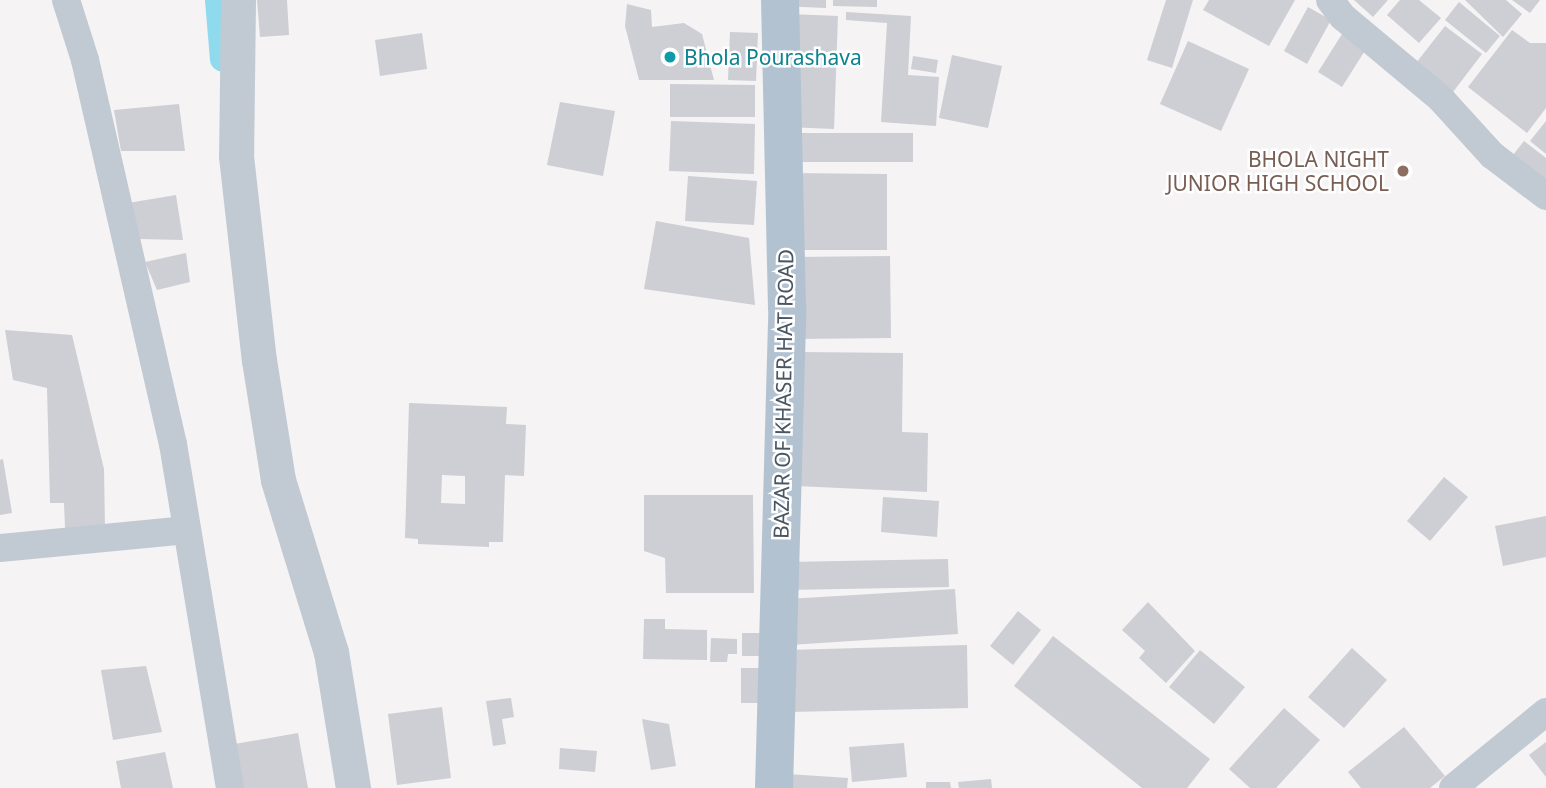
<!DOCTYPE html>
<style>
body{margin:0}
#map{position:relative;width:1546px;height:788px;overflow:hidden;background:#f5f3f3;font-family:"Noto Sans",sans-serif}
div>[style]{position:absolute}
.canal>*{height:26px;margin:-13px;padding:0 13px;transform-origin:13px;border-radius:13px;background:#90daee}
.building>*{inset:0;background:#cdcfd5}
.minor>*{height:28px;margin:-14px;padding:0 14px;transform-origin:14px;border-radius:14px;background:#c1cad2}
.tertiary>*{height:35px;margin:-17.5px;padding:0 17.5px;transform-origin:17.5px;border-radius:17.5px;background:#c1cad2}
.primary>*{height:38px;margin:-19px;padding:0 19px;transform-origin:19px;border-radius:19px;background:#b3c2d1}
.dots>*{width:19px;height:19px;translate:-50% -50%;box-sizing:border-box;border:4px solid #fff;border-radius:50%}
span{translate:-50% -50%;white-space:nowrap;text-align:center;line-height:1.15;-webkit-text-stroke:5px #fff;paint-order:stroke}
.culture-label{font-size:21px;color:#0d838f}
.left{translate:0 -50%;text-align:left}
.education-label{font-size:21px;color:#785e54}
.right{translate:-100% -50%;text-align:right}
.street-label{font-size:21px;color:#4a5661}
</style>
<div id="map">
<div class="canal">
<i style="left:218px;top:0;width:59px;rotate:85.2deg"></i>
</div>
<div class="building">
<i style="clip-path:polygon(257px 0,287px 0,289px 35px,260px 37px)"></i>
<i style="clip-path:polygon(781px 0,826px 0,826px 8px,781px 6px)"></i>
<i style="clip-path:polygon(833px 0,877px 0,877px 7px,833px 6px)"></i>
<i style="clip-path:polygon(1166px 0,1193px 0,1172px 68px,1147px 60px)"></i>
<i style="clip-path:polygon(1209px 0,1295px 0,1269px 46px,1203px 10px)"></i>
<i style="clip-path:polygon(1354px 0,1388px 0,1373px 17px)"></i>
<i style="clip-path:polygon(1400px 0,1419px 0,1441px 18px,1419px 43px,1387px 15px)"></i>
<i style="clip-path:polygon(1465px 0,1506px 0,1522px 14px,1503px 37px)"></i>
<i style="clip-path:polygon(1512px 0,1540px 0,1530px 13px)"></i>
<i style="clip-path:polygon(1459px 2px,1500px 36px,1486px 53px,1445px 20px)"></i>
<i style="clip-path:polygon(627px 4px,651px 10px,652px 27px,684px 23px,702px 34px,714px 80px,639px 80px,625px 26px)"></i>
<i style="clip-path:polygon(1308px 7px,1331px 20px,1307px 64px,1284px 51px)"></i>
<i style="clip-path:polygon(846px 12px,911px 16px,908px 75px,939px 77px,936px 126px,881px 122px,887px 23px,846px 20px)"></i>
<i style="clip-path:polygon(790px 14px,838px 16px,834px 129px,786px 127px)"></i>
<i style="clip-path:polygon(1445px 26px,1482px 54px,1453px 92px,1416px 63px)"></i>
<i style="clip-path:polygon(1512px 30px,1530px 43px,1546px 43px,1546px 108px,1527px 133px,1468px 87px)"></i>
<i style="clip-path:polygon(730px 32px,758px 33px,756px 81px,728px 80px)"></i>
<i style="clip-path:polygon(422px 33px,427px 69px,380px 76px,375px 40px)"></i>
<i style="clip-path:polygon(1342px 34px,1366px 49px,1342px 87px,1318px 72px)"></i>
<i style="clip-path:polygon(1188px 41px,1249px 69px,1221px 131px,1160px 104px)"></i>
<i style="clip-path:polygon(952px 55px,1002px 66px,988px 128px,939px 118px)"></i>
<i style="clip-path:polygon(913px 56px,938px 60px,936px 73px,911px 69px)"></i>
<i style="clip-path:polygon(670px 84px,755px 85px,755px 117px,670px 117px)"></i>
<i style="clip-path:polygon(560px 102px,615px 111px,603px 176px,547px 165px)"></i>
<i style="clip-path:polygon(179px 104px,185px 151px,121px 151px,114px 110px)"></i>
<i style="clip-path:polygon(671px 121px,755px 124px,754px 174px,669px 171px)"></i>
<i style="clip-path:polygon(1546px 121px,1546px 154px,1530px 141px)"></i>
<i style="clip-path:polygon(791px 133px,913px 133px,913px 162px,791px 162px)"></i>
<i style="clip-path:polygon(1524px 141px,1546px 158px,1546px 188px,1510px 159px)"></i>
<i style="clip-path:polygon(791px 173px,887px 174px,887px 250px,791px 250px)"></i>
<i style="clip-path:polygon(688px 176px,757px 181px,754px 225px,685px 221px)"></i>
<i style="clip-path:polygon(176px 195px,183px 240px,139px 239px,128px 203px)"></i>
<i style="clip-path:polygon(656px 221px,749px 238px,755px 305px,644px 289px)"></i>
<i style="clip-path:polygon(186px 253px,190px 282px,157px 290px,145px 262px)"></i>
<i style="clip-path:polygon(890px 256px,891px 338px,793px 339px,792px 257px)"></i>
<i style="clip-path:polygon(5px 330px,72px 335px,104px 469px,105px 528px,65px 528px,64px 503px,50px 503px,47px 388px,13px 380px)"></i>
<i style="clip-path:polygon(800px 352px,903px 353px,902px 432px,928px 433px,927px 492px,796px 486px)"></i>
<i style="clip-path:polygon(evenodd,409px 403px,507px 407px,506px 424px,526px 425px,524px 476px,505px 475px,503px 542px,489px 542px,489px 547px,418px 544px,418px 539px,405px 538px,409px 403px,442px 475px,465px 476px,465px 504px,441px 503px,442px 475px)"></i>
<i style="clip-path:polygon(3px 459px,12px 513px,0 515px,0 460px)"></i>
<i style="clip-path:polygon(1444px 477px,1468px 497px,1430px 541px,1407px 521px)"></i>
<i style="clip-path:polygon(644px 495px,753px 495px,754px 593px,666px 593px,665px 558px,644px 551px)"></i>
<i style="clip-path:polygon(883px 497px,939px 501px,937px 537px,881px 532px)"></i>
<i style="clip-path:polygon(1546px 516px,1546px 557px,1503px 566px,1495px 526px)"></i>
<i style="clip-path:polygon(948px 559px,949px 587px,787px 590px,786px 562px)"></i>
<i style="clip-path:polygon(955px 589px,958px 634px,790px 645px,787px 599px)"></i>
<i style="clip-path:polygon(1148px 602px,1195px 651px,1166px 683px,1139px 658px,1145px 651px,1122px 630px)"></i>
<i style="clip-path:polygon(1018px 611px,1041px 630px,1013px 665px,990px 646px)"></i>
<i style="clip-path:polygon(644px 619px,665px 619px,665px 629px,707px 630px,707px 660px,643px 659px)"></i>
<i style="clip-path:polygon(742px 633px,767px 633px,766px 656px,742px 656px)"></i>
<i style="clip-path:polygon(1053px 636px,1210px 759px,1187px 788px,1142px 788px,1014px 686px)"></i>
<i style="clip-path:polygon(711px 638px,737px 639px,737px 654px,728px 654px,727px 662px,710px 662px)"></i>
<i style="clip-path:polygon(967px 645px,968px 708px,789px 712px,787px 650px)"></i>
<i style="clip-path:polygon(1352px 648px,1387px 680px,1344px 728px,1308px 697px)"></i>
<i style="clip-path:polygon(1200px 650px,1245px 687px,1214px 724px,1169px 687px)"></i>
<i style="clip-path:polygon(146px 666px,162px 732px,113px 740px,101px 670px)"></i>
<i style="clip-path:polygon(741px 668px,768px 668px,768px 703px,741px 703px)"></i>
<i style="clip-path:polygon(511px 698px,514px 717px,502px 719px,506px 744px,493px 746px,486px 701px)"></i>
<i style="clip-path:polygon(442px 707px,451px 778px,397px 785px,388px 714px)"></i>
<i style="clip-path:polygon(1284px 708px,1320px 740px,1276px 788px,1250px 788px,1229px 769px)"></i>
<i style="clip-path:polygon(642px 719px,669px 724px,676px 766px,651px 770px)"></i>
<i style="clip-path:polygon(1404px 727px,1445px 776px,1430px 788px,1361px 788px,1348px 772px)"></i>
<i style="clip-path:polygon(298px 733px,308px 788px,237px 788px,229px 745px)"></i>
<i style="clip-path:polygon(1546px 742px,1546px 777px,1529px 755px)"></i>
<i style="clip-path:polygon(904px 743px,907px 777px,852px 782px,849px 747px)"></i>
<i style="clip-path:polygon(560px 748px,597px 751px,595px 772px,559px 769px)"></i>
<i style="clip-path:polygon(165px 752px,173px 788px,121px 788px,116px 761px)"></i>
<i style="clip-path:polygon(788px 774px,848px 778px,847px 788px,787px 788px)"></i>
<i style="clip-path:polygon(991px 779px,992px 788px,959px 788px,958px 782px)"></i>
<i style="clip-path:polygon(926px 782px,950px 782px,951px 788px,926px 788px)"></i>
</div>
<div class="minor">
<i style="left:66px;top:0;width:63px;rotate:72.4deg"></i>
<i style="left:85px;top:60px;width:394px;rotate:77.1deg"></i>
<i style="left:173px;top:444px;width:349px;rotate:80.6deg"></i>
<i style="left:1330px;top:0;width:21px;rotate:53deg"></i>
<i style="left:1343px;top:17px;width:128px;rotate:39.9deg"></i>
<i style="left:1441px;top:99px;width:76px;rotate:47.7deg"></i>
<i style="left:1492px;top:155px;width:68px;rotate:37.2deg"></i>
<i style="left:0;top:548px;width:188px;rotate:-5.5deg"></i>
<i style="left:1453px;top:788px;width:120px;rotate:-39.3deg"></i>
</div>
<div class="tertiary">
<i style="left:238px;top:0;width:156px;rotate:90.7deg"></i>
<i style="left:236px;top:156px;width:205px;rotate:83.6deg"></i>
<i style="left:259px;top:360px;width:121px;rotate:81deg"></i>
<i style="left:278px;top:480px;width:180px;rotate:72.9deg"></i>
<i style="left:331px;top:652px;width:138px;rotate:80.8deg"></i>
</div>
<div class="primary">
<i style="left:774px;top:788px;width:480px;rotate:-88.4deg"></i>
<i style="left:787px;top:308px;width:308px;rotate:-91.3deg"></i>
</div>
<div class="dots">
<i style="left:670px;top:57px;background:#0f9aa8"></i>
<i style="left:1403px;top:171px;background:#8d6e63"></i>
</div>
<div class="culture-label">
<span class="left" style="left:684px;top:57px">Bhola Pourashava</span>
</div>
<div class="education-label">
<span class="right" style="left:1389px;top:171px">BHOLA NIGHT<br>JUNIOR HIGH SCHOOL</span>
</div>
<div class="street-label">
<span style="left:783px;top:394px;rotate:-89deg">BAZAR OF KHASER HAT ROAD</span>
</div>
</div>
